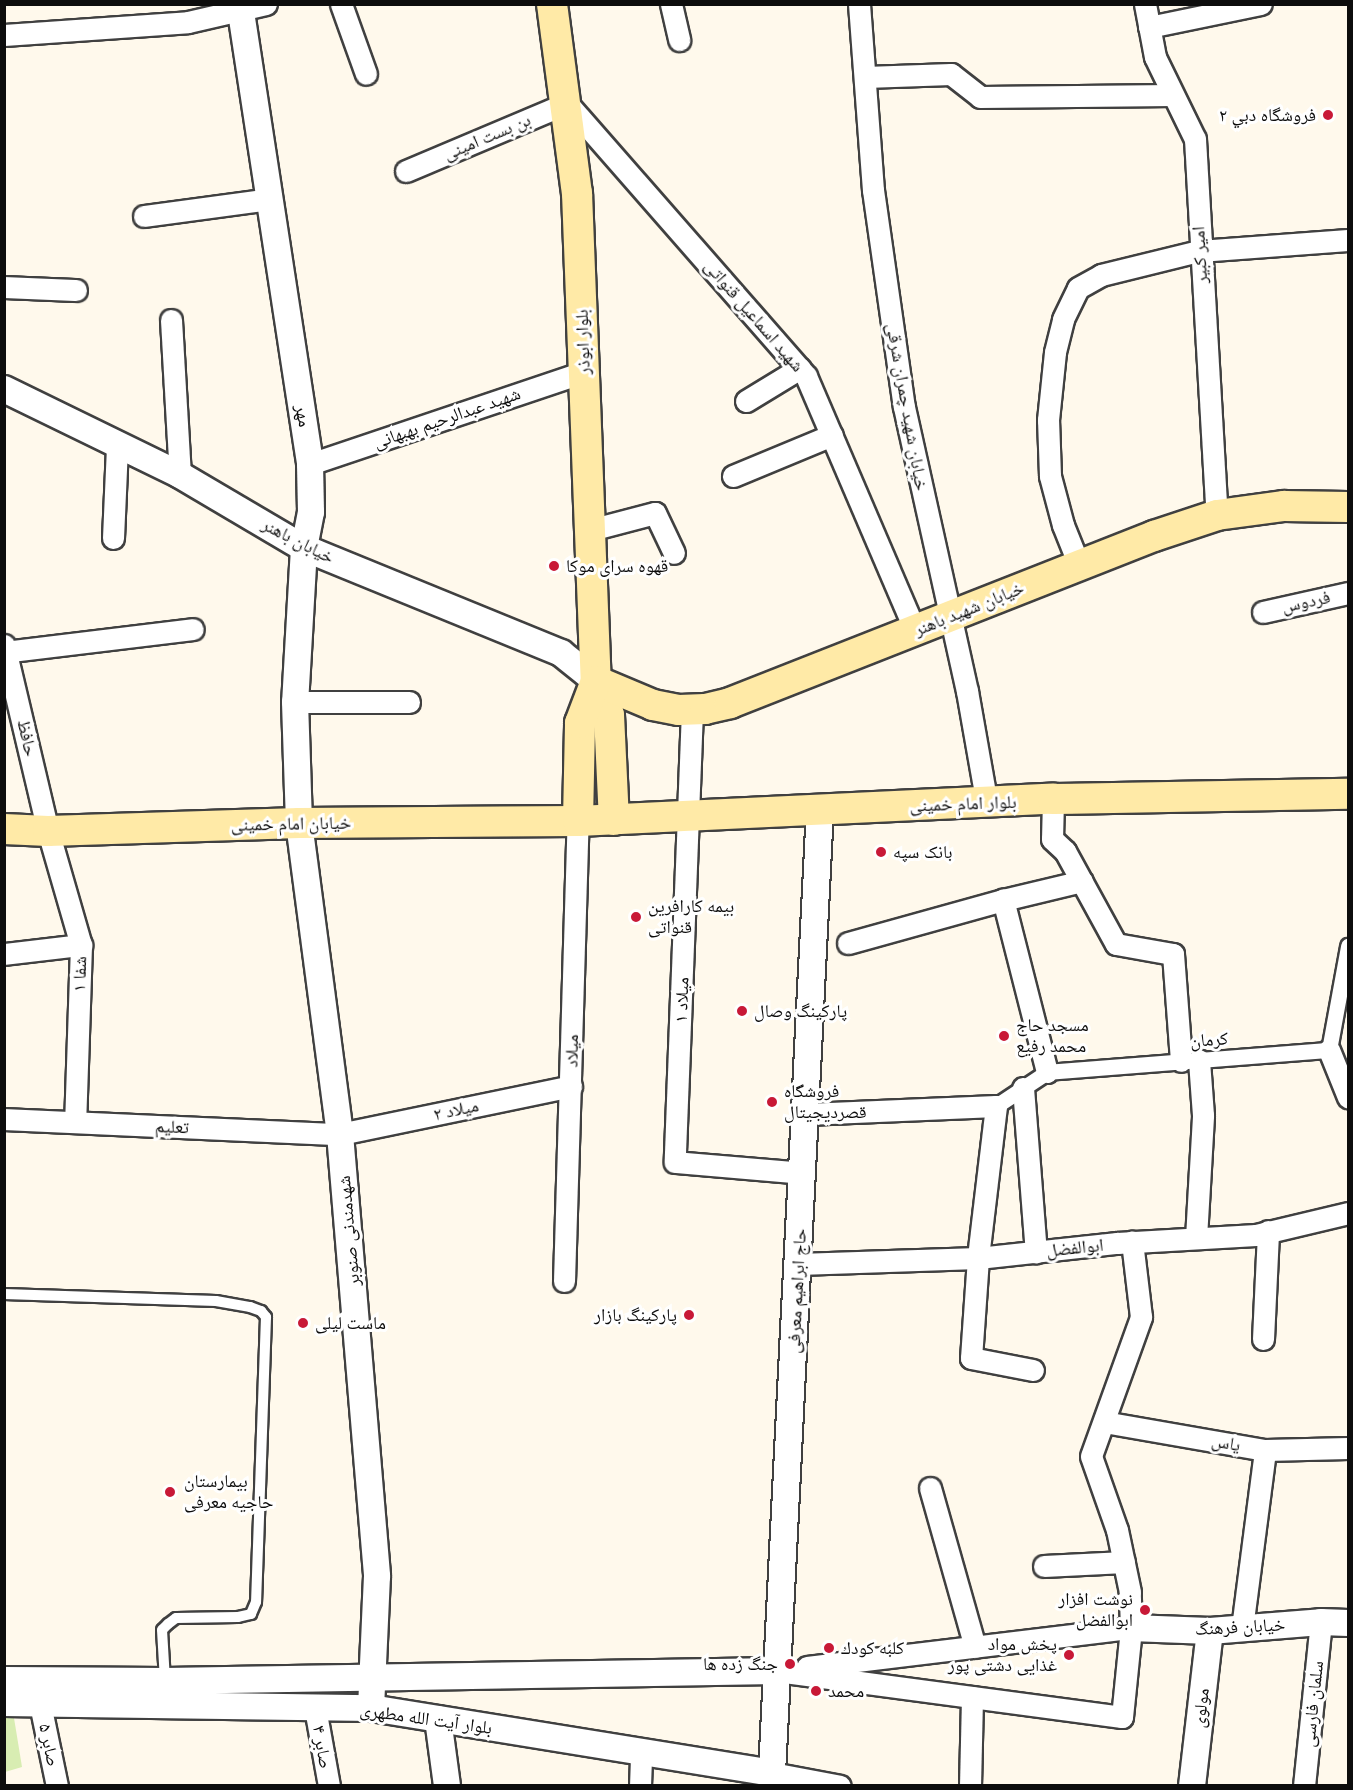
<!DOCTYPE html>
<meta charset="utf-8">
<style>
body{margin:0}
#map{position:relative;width:1353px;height:1790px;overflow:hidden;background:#fff9ec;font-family:"Times New Roman","Noto Naskh Arabic",serif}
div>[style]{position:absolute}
.green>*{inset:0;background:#d8edb2}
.roads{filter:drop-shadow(2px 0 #404040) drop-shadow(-2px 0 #404040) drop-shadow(0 2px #404040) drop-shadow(0 -2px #404040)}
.service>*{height:10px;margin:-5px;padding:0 5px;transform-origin:5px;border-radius:5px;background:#fff}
.pedestrian>*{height:15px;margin:-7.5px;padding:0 7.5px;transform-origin:7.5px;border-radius:7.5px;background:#fff}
.minor>*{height:21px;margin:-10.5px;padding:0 10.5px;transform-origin:10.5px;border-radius:10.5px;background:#fff}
.tertiary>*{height:26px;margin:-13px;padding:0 13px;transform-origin:13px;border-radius:13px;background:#fff}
.secondary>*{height:30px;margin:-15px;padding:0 15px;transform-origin:15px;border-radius:15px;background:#ffeaa7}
.dots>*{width:16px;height:16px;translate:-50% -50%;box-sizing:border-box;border:3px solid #fff;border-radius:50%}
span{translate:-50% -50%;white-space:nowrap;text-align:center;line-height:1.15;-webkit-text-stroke:6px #fff;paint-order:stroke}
.poi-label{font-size:18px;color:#0d0d0d}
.right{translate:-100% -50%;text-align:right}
.left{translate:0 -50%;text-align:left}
.street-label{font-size:18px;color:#0d0d0d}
.frame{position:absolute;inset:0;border:6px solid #0d0d0d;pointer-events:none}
</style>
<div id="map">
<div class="green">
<i style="clip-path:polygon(5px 1717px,14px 1718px,22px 1767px,5px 1772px)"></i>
</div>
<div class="roads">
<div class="service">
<i style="left:4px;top:1294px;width:212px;rotate:1.9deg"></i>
<i style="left:216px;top:1301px;width:35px;rotate:10deg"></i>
<i style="left:250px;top:1307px;width:12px;rotate:20deg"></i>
<i style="left:261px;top:1311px;width:8px;rotate:50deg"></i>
<i style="left:266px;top:1317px;width:285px;rotate:92deg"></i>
<i style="left:256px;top:1602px;width:13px;rotate:113deg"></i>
<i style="left:251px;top:1614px;width:13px;rotate:167deg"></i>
<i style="left:238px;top:1617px;width:62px;rotate:179.1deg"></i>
<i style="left:176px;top:1618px;width:10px;rotate:143deg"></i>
<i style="left:168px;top:1624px;width:8px;rotate:135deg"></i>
<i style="left:162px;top:1630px;width:51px;rotate:86.6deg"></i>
</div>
<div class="pedestrian">
<i style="left:996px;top:1106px;width:61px;rotate:-33.7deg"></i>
<i style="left:1047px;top:1072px;width:283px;rotate:-4.5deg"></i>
<i style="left:1329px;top:1050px;width:106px;rotate:-79.6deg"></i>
</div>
<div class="minor">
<i style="left:341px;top:4px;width:74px;rotate:70.3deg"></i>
<i style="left:671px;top:4px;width:37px;rotate:77deg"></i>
<i style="left:859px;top:4px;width:187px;rotate:85.7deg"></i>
<i style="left:873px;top:190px;width:219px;rotate:81.9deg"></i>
<i style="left:904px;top:407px;width:291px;rotate:77.5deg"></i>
<i style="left:967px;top:691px;width:115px;rotate:80deg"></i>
<i style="left:1145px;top:4px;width:54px;rotate:79.3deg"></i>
<i style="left:1155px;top:57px;width:91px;rotate:64deg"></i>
<i style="left:1195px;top:139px;width:377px;rotate:86.7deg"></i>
<i style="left:1149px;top:27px;width:114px;rotate:-11.6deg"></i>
<i style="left:4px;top:35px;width:184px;rotate:-4deg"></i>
<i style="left:188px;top:22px;width:80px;rotate:-13deg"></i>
<i style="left:865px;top:77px;width:86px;rotate:-2deg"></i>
<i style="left:951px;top:74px;width:37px;rotate:38deg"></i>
<i style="left:980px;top:97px;width:193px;rotate:-0.6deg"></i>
<i style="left:406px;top:171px;width:175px;rotate:-22.9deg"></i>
<i style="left:567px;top:103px;width:363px;rotate:48.8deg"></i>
<i style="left:806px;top:376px;width:276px;rotate:66.8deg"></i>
<i style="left:144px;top:216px;width:127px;rotate:-7.7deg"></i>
<i style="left:4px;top:287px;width:72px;rotate:2.4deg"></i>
<i style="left:171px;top:320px;width:155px;rotate:86.7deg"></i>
<i style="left:746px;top:401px;width:63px;rotate:-31.4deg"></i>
<i style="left:310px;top:464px;width:289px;rotate:-18.6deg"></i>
<i style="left:733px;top:476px;width:107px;rotate:-22.5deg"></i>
<i style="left:590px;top:530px;width:67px;rotate:-14.7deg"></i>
<i style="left:655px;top:513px;width:44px;rotate:64.6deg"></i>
<i style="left:113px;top:538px;width:93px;rotate:-87.5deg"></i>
<i style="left:1079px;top:565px;width:43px;rotate:-111.8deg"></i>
<i style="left:1063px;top:525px;width:51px;rotate:-104.9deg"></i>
<i style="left:1050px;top:476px;width:56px;rotate:-92deg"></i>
<i style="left:1048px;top:420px;width:68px;rotate:-84.1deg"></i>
<i style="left:1055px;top:352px;width:34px;rotate:-76deg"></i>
<i style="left:1063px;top:319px;width:34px;rotate:-64deg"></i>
<i style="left:1078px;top:288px;width:26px;rotate:-29deg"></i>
<i style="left:1101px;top:275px;width:101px;rotate:-13.8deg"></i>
<i style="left:1199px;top:251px;width:149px;rotate:-4.2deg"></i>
<i style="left:1263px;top:612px;width:87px;rotate:-12.6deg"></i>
<i style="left:4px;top:645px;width:191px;rotate:76.7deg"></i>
<i style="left:48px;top:831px;width:119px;rotate:73.9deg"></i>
<i style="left:81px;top:945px;width:177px;rotate:91.9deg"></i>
<i style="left:4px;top:652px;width:190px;rotate:-6.9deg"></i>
<i style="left:295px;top:702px;width:114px"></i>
<i style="left:692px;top:710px;width:452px;rotate:92.2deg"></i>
<i style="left:675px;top:1162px;width:128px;rotate:4.9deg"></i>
<i style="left:1053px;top:799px;width:40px;rotate:91.4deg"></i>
<i style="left:1052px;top:839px;width:18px;rotate:43deg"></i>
<i style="left:1065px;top:851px;width:106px;rotate:61.3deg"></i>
<i style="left:1116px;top:944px;width:58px;rotate:10deg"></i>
<i style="left:1173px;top:954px;width:107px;rotate:85.7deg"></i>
<i style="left:848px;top:943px;width:161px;rotate:-15.5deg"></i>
<i style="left:4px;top:954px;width:78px;rotate:-6.7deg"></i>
<i style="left:1329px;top:1050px;width:51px;rotate:68deg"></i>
<i style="left:1047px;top:1072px;width:178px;rotate:-104.3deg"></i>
<i style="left:1003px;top:900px;width:81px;rotate:-13.5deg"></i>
<i style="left:1023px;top:1088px;width:165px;rotate:85.5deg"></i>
<i style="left:806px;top:1114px;width:190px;rotate:-2.4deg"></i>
<i style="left:996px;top:1106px;width:153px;rotate:96.8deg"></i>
<i style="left:978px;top:1258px;width:100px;rotate:94deg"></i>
<i style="left:971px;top:1358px;width:63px;rotate:11deg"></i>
<i style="left:4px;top:1119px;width:336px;rotate:2.6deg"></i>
<i style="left:340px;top:1134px;width:236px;rotate:-11.7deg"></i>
<i style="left:1196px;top:1238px;width:123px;rotate:-86.7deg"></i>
<i style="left:1203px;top:1115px;width:55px;rotate:-94.2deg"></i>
<i style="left:798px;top:1264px;width:180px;rotate:-1.9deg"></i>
<i style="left:978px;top:1258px;width:140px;rotate:-6.2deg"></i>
<i style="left:1117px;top:1243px;width:139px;rotate:-3.3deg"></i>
<i style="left:1256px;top:1235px;width:95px;rotate:-13.4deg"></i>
<i style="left:564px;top:1281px;width:460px;rotate:-88.3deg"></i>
<i style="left:1263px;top:1339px;width:108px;rotate:-87.3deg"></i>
<i style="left:1104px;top:1422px;width:163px;rotate:9.9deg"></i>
<i style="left:1265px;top:1450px;width:83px;rotate:-1.4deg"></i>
<i style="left:930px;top:1488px;width:165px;rotate:74.2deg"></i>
<i style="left:1044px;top:1566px;width:80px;rotate:-2.9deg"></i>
<i style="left:1242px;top:1628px;width:179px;rotate:-82.6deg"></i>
<i style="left:807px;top:1667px;width:326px;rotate:-6.9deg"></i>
<i style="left:777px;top:1671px;width:348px;rotate:7.6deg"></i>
<i style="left:1122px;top:1717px;width:89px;rotate:-84.2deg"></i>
<i style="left:1131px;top:1628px;width:36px;rotate:-92deg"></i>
<i style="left:1130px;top:1592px;width:63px;rotate:-101.8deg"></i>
<i style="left:1117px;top:1530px;width:78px;rotate:-109.4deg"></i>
<i style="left:1091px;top:1456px;width:148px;rotate:-70.2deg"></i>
<i style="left:1141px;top:1317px;width:76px;rotate:-96.8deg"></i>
<i style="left:40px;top:1704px;width:84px;rotate:78.3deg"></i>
<i style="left:315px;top:1708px;width:79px;rotate:79.8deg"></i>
<i style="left:772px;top:1773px;width:69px;rotate:10.8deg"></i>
<i style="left:640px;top:1786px;width:34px;rotate:-88deg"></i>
<i style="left:970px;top:1786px;width:89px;rotate:-88.7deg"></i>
<i style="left:1304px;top:1786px;width:165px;rotate:-84.1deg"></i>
</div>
<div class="tertiary">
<i style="left:241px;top:12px;width:457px;rotate:81.3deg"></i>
<i style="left:310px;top:464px;width:48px;rotate:88.8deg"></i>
<i style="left:311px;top:512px;width:37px;rotate:101deg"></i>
<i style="left:304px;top:548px;width:154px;rotate:93.3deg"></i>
<i style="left:295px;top:702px;width:121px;rotate:88.1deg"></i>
<i style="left:299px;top:823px;width:314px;rotate:82.5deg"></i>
<i style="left:340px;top:1134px;width:444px;rotate:85.2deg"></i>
<i style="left:377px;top:1576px;width:132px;rotate:92.6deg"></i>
<i style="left:4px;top:389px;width:196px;rotate:26deg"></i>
<i style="left:180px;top:475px;width:144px;rotate:30.5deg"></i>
<i style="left:304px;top:548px;width:278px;rotate:22.2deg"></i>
<i style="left:561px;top:653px;width:45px;rotate:38.7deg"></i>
<i style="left:1131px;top:1628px;width:79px;rotate:2.2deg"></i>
<i style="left:1210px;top:1631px;width:111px;rotate:-4.6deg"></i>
<i style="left:1321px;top:1622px;width:27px;rotate:2deg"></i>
<i style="left:4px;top:1680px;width:161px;rotate:0.4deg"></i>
<i style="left:165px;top:1681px;width:612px;rotate:-0.94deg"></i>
<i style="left:4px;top:1703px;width:367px;rotate:0.8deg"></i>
<i style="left:371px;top:1708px;width:406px;rotate:9.2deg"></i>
<i style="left:772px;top:1773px;width:966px;rotate:-87.15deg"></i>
<i style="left:438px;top:1719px;width:68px;rotate:82.3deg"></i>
<i style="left:1192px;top:1786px;width:156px;rotate:-83.4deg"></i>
</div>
<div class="secondary">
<i style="left:552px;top:4px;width:191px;rotate:82.5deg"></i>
<i style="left:577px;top:193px;width:488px;rotate:87.8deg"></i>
<i style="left:596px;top:681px;width:36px;rotate:69deg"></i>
<i style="left:609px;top:715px;width:105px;rotate:87.3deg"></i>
<i style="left:596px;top:681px;width:62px;rotate:22.8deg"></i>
<i style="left:653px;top:705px;width:26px;rotate:11deg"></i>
<i style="left:679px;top:710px;width:26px;rotate:-2deg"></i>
<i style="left:705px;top:709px;width:26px;rotate:-13deg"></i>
<i style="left:730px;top:703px;width:456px;rotate:-21.5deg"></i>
<i style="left:1154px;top:536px;width:66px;rotate:-18.4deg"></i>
<i style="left:1217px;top:515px;width:68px;rotate:-7.7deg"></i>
<i style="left:1284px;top:506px;width:64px;rotate:0.9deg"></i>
<i style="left:578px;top:821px;width:98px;rotate:-88.8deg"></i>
<i style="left:580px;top:723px;width:45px;rotate:-69.1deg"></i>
<i style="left:4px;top:829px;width:44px;rotate:2.6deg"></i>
<i style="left:48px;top:831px;width:251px;rotate:-1.8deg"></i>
<i style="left:299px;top:823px;width:279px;rotate:-0.4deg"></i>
<i style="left:578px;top:821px;width:476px;rotate:-2.7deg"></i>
<i style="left:1053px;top:799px;width:295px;rotate:-1deg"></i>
</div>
</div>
<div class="dots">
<i style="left:1328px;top:115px;background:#c81937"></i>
<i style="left:554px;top:566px;background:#c81937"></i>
<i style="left:881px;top:852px;background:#c81937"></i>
<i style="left:636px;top:917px;background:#c81937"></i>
<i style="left:742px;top:1011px;background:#c81937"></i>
<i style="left:1004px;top:1036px;background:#c81937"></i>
<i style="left:772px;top:1102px;background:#c81937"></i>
<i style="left:689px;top:1315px;background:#c81937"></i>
<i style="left:303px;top:1323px;background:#c81937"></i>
<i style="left:170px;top:1492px;background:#c81937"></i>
<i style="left:1145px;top:1610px;background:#c81937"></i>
<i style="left:829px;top:1648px;background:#c81937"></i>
<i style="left:1069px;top:1655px;background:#c81937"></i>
<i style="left:790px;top:1664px;background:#c81937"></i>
<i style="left:816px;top:1691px;background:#c81937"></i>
</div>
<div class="poi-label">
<span class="right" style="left:1316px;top:115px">فروشگاه دبي ٢</span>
<span class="left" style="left:566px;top:566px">قهوه سرای موکا</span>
<span class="left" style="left:893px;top:852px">بانک سپه</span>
<span class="left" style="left:648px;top:917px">بیمه کارافرین<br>قنواتی</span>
<span class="left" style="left:754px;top:1011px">پارکینگ وصال</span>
<span class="left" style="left:1016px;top:1036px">مسجد حاج<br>محمد رفیع</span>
<span class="left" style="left:784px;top:1102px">فروشگاه<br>قصردیجیتال</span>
<span class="right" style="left:677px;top:1315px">پارکینگ بازار</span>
<span class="left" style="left:315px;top:1323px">ماست لیلی</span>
<span class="left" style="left:184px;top:1492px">بیمارستان<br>حاجیه معرفی</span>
<span class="right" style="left:1133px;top:1610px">نوشت افزار<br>ابوالفضل</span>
<span class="right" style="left:1057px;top:1655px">پخش مواد<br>غذایی دشتی پور</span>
<span class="left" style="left:841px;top:1648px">كلبه كودك</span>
<span class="right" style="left:778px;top:1664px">جنگ زده ها</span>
<span class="left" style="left:828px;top:1691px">محمد</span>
</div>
<div class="street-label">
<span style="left:487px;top:137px;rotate:-23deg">بن بست امینی</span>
<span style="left:1200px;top:255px;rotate:-93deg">امیر کبیر</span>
<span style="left:754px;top:316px;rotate:49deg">شهید اسماعیل قنواتی</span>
<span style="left:583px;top:342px;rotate:-92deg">بلوار ابوذر</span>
<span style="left:907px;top:407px;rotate:80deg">خیابان شهید چمران شرقی</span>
<span style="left:303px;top:416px;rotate:81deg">مهر</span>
<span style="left:447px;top:418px;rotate:-19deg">شهید عبدالرحیم بهبهانی</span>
<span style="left:298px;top:541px;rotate:27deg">خیابان باهنر</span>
<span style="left:1306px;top:602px;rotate:-12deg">فردوس</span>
<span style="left:969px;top:609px;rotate:-22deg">خیابان شهید باهنر</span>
<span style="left:27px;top:738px;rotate:77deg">حافظ</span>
<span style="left:963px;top:804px;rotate:-2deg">بلوار امام خمینی</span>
<span style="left:291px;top:824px;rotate:-1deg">خیابان امام خمینی</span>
<span style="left:80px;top:974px;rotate:-88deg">شفا ۱</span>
<span style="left:682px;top:1000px;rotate:-88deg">میلاد ۱</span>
<span style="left:1209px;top:1040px;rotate:-4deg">کرمان</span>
<span style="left:572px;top:1051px;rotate:-89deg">میلاد</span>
<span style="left:456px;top:1110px;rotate:-12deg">میلاد ۲</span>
<span style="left:172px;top:1127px;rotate:2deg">تعلیم</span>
<span style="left:349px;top:1231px;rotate:-95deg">شهدمندنی صنوبر</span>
<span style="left:1075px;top:1248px;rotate:-6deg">ابوالفضل</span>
<span style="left:797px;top:1291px;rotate:-87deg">حاج ابراهیم معرفی</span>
<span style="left:1226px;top:1443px;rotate:10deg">یاس</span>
<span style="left:1240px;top:1627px;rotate:-3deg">خیابان فرهنگ</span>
<span style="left:1313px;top:1704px;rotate:-84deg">سلمان فارسی</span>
<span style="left:1201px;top:1708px;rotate:-83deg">مولوی</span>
<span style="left:426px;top:1719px;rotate:8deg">بلوار آیت الله مطهری</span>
<span style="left:49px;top:1745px;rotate:78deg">صابر ۵</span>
<span style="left:322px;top:1747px;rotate:80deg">صابر ۴</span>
</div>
<div class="frame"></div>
</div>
